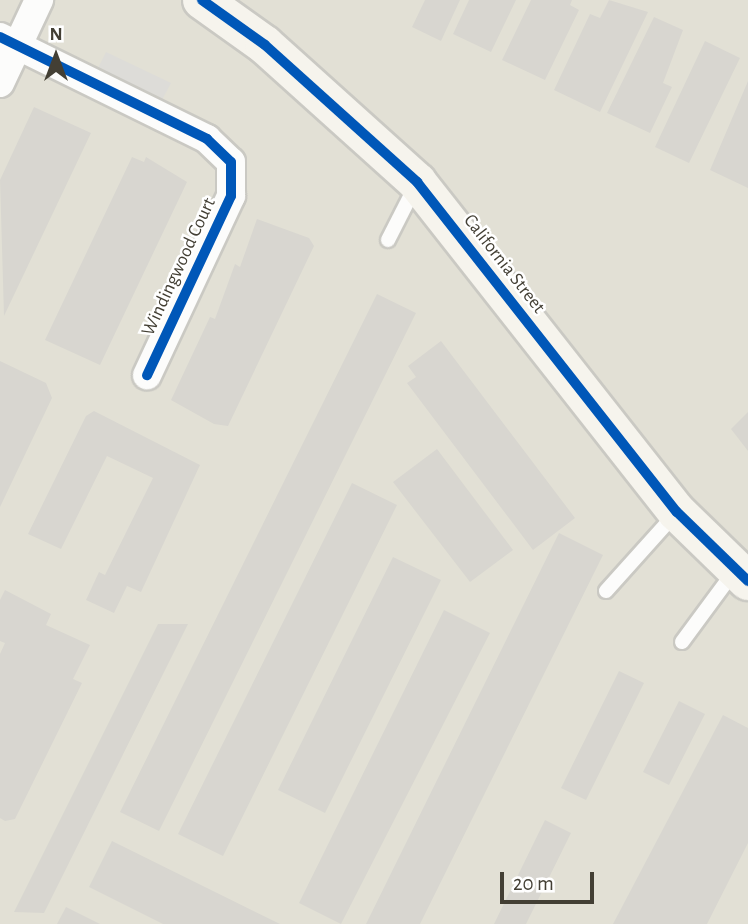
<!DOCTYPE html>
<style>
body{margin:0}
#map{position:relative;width:748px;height:924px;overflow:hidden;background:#eeede7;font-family:"Alegreya Sans",sans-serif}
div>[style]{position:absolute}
.residential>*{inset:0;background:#e2e0d5}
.parking>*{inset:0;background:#dddcd8}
.building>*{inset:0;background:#d8d6d0}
.roads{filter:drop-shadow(2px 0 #cac9c3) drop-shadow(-2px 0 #cac9c3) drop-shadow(0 2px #cac9c3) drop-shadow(0 -2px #cac9c3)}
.service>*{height:14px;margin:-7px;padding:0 7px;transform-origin:7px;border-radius:7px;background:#fcfcfb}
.minor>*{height:28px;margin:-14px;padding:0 14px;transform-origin:14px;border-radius:14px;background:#fcfcfb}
.secondary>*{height:38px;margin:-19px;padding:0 19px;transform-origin:19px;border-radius:19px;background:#f6f4ed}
.cycleway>*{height:10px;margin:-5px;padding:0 5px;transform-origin:5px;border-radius:5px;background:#0057b8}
span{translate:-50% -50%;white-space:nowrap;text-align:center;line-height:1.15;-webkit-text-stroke:5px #fff;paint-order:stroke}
.street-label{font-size:19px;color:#433f34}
.north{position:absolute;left:21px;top:21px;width:70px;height:70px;-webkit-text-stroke:5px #fff;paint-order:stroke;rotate:0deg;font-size:19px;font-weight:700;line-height:28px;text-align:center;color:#433f34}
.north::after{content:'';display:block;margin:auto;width:24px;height:32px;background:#433f34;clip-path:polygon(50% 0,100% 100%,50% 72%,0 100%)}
.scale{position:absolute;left:500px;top:872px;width:94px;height:32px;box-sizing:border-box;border:4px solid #433f34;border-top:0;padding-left:9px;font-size:21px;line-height:24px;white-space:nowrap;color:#433f34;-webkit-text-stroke:5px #fff;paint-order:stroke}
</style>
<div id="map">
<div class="residential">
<i style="clip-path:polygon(0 0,748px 0,748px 924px,0 924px)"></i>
</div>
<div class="parking">
<i style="clip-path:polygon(106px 52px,171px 83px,160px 104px,96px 72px)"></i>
</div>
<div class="building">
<i style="clip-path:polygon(425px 0,460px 0,441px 41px,412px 27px)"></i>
<i style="clip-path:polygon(469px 0,516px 0,491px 52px,453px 34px)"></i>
<i style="clip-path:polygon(531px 0,572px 0,570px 5px,579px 10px,545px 80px,502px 60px)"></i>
<i style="clip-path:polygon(609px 0,648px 12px,600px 112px,554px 90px,590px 14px,600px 18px)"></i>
<i style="clip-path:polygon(654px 17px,683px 30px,663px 83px,672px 87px,650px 133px,607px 113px)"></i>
<i style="clip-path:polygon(705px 41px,740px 58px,689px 163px,655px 147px)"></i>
<i style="clip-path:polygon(748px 81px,748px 188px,710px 170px)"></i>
<i style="clip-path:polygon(34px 107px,91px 133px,4px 316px,0 180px)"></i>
<i style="clip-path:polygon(132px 157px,144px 162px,146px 157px,187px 182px,100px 365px,45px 340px)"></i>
<i style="clip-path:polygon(257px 219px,309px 238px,314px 246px,228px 426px,214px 424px,171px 400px,210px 317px,215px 319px,235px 264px,240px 267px)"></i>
<i style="clip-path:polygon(377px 294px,416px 313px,159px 831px,120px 812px)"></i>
<i style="clip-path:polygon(441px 341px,575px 518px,533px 550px,407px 383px,416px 377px,408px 366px)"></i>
<i style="clip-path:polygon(0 361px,46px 383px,52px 398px,0 507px)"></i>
<i style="clip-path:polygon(94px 411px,200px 465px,141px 592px,127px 586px,114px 613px,86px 600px,99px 572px,105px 575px,153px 478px,107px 456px,61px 549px,28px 534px,86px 416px)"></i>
<i style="clip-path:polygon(748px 412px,748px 451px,731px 429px)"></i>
<i style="clip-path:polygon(437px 449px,513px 550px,470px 582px,393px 482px)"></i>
<i style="clip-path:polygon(352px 483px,397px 505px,223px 856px,178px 834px)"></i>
<i style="clip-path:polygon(559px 533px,603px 555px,420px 924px,366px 924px)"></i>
<i style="clip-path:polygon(393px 557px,441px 580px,325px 813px,278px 790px)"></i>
<i style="clip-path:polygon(5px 590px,51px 614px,46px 625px,90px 645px,73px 679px,82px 683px,15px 819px,5px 821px,0 818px,0 654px,5px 643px,0 641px,0 600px)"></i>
<i style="clip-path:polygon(444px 610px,490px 633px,341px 924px,299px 903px)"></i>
<i style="clip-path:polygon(158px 624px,188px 624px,44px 913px,14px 912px)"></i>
<i style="clip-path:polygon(619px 671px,644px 683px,586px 800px,561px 788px)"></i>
<i style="clip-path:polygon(679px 701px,705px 714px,669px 785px,643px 772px)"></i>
<i style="clip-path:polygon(723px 715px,748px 728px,748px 843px,707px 924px,613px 924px)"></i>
<i style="clip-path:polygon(545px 820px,571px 833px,526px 924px,494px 924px)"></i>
<i style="clip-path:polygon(112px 841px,280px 924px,163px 924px,89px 887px)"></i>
<i style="clip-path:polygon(66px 907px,100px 924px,57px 924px)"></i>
</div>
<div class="roads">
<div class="service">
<i style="left:388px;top:240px;width:62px;rotate:-63deg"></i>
<i style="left:606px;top:591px;width:103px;rotate:-48.1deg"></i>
<i style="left:682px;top:642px;width:89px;rotate:-53.6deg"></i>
</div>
<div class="minor">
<i style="left:0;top:37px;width:231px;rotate:26.2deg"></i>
<i style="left:207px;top:139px;width:33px;rotate:44deg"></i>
<i style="left:231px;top:162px;width:34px;rotate:90deg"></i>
<i style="left:231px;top:196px;width:198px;rotate:115.1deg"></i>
<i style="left:0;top:83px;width:92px;rotate:-64.8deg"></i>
</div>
<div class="secondary">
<i style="left:202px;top:0;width:77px;rotate:35.5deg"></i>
<i style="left:265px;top:45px;width:205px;rotate:42deg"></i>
<i style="left:417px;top:182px;width:420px;rotate:51.8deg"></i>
<i style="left:677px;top:512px;width:99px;rotate:44.2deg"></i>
</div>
</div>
<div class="cycleway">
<i style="left:202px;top:0;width:77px;rotate:35.5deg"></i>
<i style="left:265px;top:45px;width:205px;rotate:42deg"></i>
<i style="left:417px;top:182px;width:420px;rotate:51.8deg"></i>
<i style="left:677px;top:512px;width:99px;rotate:44.2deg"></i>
<i style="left:0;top:37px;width:231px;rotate:26.2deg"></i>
<i style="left:207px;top:139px;width:33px;rotate:44deg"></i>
<i style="left:231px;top:162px;width:34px;rotate:90deg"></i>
<i style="left:231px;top:196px;width:198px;rotate:115.1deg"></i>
</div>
<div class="street-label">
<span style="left:504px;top:264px;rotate:52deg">California Street</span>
<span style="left:179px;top:267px;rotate:-65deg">Windingwood Court</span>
</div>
<div class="north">N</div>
<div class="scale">20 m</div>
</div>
